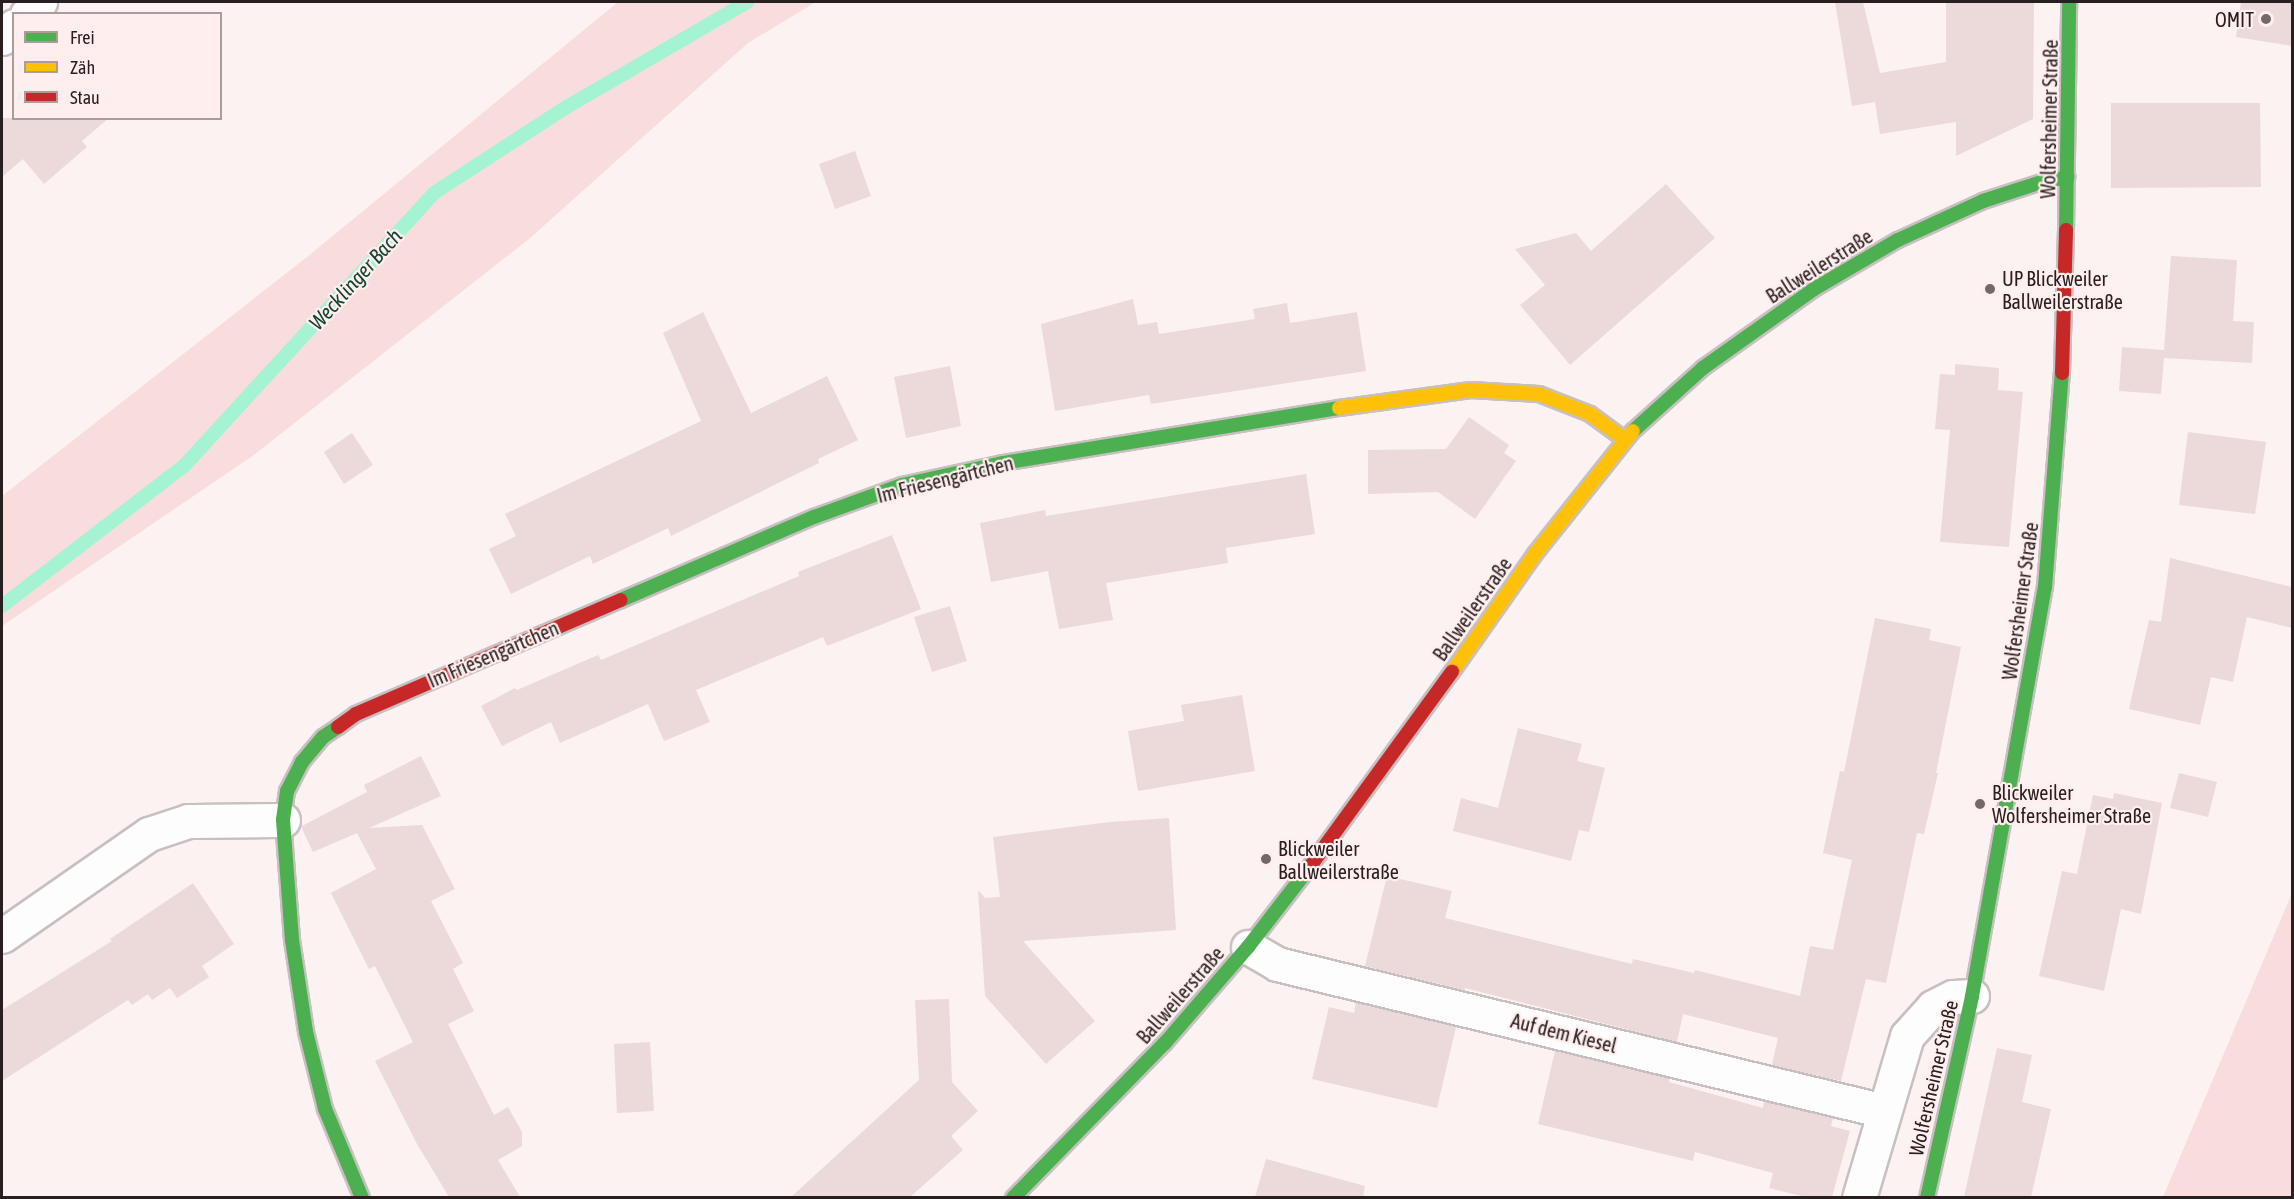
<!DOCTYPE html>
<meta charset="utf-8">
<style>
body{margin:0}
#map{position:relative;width:2294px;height:1199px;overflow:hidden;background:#fbf2f1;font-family:"Asap Condensed",sans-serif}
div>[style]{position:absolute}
.green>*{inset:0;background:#f8dddc}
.stream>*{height:14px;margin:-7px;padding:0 7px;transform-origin:7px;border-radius:7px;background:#a4f3d2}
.building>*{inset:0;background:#ebdad9}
.roads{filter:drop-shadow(2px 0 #c8c0c0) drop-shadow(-2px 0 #c8c0c0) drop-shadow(0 2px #c8c0c0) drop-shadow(0 -2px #c8c0c0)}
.street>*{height:33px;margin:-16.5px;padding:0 16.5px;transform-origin:16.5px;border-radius:16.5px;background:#fefdfd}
.fast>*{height:14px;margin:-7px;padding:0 7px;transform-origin:7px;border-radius:7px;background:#4caf50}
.slow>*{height:14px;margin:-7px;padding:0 7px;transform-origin:7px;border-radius:7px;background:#ffc107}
.jam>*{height:14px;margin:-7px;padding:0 7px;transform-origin:7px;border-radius:7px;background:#c62828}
.dots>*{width:16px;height:16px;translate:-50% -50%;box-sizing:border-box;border:3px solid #ffeeed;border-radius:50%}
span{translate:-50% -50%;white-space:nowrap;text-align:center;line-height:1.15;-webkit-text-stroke:4.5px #ffeeed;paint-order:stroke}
.poi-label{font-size:20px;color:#282020}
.right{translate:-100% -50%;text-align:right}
.left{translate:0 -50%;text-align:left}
.street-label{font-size:20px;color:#282020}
.water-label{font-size:21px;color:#104431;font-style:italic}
.frame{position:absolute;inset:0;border:3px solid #282020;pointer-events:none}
.legend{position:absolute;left:12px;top:12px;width:210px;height:108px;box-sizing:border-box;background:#ffeeed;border:2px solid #a99c9b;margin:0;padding:8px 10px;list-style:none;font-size:18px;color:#282020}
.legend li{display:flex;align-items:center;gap:12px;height:30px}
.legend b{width:30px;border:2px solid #a99c9b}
</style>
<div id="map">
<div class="green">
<i style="clip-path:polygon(618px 2px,816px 2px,748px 43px,529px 239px,251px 457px,2px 626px,2px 496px,307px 257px)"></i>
<i style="clip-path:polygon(2292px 893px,2292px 1197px,2163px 1197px)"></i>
</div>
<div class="stream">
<i style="left:2px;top:606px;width:230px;rotate:-37.6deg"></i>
<i style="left:184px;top:466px;width:370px;rotate:-47.5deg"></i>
<i style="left:434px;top:193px;width:156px;rotate:-33deg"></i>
<i style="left:565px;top:108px;width:211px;rotate:-30.2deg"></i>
</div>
<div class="building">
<i style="clip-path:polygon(1835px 2px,1863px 2px,1880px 73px,1946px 62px,1946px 2px,2034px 2px,2033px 119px,1956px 156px,1956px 122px,1880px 134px,1875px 102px,1852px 106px)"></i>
<i style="clip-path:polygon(2241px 2px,2292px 2px,2292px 46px,2236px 37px)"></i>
<i style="clip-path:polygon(2111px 103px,2260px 103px,2261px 187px,2111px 188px)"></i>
<i style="clip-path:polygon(2px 118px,109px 118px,82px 141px,87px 147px,44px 184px,23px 159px,2px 177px)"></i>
<i style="clip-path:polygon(855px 151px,871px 196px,835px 209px,819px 164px)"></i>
<i style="clip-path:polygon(1666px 184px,1715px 238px,1570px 365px,1520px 305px,1545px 285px,1515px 249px,1576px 233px,1591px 251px)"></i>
<i style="clip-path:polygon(2171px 256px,2237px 260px,2233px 321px,2254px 322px,2252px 363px,2164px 358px,2161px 394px,2119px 391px,2122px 347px,2164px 350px)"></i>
<i style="clip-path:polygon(1133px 299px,1138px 325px,1157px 322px,1159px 334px,1255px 319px,1253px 309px,1287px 303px,1290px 323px,1357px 312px,1366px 371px,1151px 404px,1149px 395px,1055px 411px,1041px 324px)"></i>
<i style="clip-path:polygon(703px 312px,751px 413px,827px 376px,858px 440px,818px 459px,819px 463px,671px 536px,668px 528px,593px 564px,590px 556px,511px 594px,489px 549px,516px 536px,505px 514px,701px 421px,663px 333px)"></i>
<i style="clip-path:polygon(1955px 364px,1999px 368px,1998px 390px,2023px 392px,2009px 547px,1940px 542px,1950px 430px,1935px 429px,1940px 374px,1955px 375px)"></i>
<i style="clip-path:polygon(950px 366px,961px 426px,906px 438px,894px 377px)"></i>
<i style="clip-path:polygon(1469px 417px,1509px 445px,1504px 453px,1516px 461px,1475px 519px,1438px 492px,1368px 494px,1368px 450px,1446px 449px)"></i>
<i style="clip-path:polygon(2188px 432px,2266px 442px,2255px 514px,2179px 505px)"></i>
<i style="clip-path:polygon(352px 433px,373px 465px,344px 484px,324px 452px)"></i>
<i style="clip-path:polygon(1306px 474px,1315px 534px,1226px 548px,1228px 563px,1106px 583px,1113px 620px,1059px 629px,1048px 571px,991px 582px,980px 523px,1045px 510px,1046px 516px)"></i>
<i style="clip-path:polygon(892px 535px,921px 609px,827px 646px,823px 637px,696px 690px,710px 722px,664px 741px,648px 704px,560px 743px,551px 722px,502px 746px,481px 706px,515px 688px,517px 690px,598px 655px,601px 660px,799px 576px,798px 572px)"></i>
<i style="clip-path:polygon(2170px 558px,2292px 587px,2292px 628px,2247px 617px,2233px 682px,2211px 677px,2200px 725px,2129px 709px,2149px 620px,2161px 622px)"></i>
<i style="clip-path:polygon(950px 606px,967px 661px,932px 672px,914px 617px)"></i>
<i style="clip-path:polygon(1875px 618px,1931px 629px,1929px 640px,1961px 647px,1936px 773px,1938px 773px,1924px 834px,1917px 833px,1886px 983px,1866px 979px,1841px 1081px,1772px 1065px,1778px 1038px,1683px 1014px,1677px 1042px,1465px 988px,1464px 990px,1365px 966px,1387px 876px,1452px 891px,1445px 918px,1632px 964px,1633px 959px,1694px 973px,1695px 970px,1800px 996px,1810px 946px,1833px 950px,1852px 860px,1823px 853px,1840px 771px,1844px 772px)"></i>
<i style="clip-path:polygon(1242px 695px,1255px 771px,1138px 791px,1128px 731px,1184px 721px,1181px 705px)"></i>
<i style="clip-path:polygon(1518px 728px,1582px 744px,1577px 761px,1605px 768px,1589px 832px,1579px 830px,1571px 861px,1453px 831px,1461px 798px,1498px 808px)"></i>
<i style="clip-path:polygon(421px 756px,441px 796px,369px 828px,422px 825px,455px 889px,431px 901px,463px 963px,453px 969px,474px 1011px,448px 1024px,494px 1115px,508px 1107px,522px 1132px,522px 1146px,498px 1160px,520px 1197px,449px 1197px,417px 1144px,375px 1061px,413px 1042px,375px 966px,369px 969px,331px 893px,376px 869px,357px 833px,313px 852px,303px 831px,302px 826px,367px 792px,364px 785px)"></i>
<i style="clip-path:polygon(2179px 773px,2217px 782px,2208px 817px,2170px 808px)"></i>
<i style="clip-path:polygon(2114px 793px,2162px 803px,2141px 914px,2121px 909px,2104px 991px,2039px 976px,2062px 871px,2077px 874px,2093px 795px,2113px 799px)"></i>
<i style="clip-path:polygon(1169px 818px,1176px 930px,1023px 941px,1095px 1021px,1046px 1064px,985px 996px,978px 890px,985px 898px,1000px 897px,993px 837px,1110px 822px)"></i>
<i style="clip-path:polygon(193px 883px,234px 944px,202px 966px,209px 977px,177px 998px,170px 988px,152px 1000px,148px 994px,132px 1005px,128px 1000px,2px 1081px,2px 1010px,112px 941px,110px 939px)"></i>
<i style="clip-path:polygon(949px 999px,952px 1082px,978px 1111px,951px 1136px,963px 1150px,910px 1197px,791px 1197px,919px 1080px,915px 1000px)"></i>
<i style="clip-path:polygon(1356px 1002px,1456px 1027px,1437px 1108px,1312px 1079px,1329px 1007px,1354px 1013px)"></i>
<i style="clip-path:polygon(650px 1042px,654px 1111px,617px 1113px,614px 1044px)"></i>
<i style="clip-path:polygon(1997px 1048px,2032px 1055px,2022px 1102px,2051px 1109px,2031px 1197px,1964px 1197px)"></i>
<i style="clip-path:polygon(1555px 1051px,1669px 1078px,1669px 1082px,1763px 1108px,1764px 1101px,1833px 1118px,1831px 1126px,1850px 1131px,1832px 1197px,1806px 1197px,1769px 1188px,1773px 1173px,1695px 1152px,1693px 1161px,1538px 1124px)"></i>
<i style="clip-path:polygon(1266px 1159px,1365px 1186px,1363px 1197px,1255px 1197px)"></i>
</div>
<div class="roads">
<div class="street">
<i style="left:27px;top:14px;width:18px;rotate:-43deg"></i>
<i style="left:2px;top:38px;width:17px;rotate:-45deg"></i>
<i style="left:2px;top:936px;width:179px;rotate:-34.8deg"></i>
<i style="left:149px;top:834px;width:41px;rotate:-18.4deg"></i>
<i style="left:188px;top:821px;width:95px;rotate:-0.6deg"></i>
<i style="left:1248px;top:947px;width:34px;rotate:30deg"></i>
<i style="left:1277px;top:964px;width:625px;rotate:13.61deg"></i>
<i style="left:1859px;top:1198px;width:169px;rotate:-73.5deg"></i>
<i style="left:1907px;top:1036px;width:39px;rotate:-48deg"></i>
<i style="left:1933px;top:1007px;width:22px;rotate:-27deg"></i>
<i style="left:1953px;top:997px;width:19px;rotate:-3deg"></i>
</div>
<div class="fast">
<i style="left:2066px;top:230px;width:228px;rotate:-89.2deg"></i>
<i style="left:1633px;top:431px;width:94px;rotate:-42deg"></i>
<i style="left:1703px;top:368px;width:136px;rotate:-35.4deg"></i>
<i style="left:1814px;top:289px;width:97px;rotate:-30.3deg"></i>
<i style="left:1898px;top:240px;width:94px;rotate:-24.6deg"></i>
<i style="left:1983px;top:201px;width:62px;rotate:-17.9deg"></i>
<i style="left:2042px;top:182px;width:26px;rotate:-11deg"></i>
<i style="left:621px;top:600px;width:210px;rotate:-23.3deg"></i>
<i style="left:814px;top:517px;width:94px;rotate:-20deg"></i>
<i style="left:902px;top:485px;width:103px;rotate:-12.3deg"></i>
<i style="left:1003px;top:463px;width:340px;rotate:-9.3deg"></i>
<i style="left:338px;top:727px;width:18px;rotate:146deg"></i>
<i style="left:323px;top:737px;width:33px;rotate:130deg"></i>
<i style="left:302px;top:762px;width:33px;rotate:117deg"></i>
<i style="left:287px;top:791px;width:29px;rotate:98deg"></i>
<i style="left:283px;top:820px;width:120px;rotate:85.7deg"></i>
<i style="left:292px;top:940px;width:93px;rotate:81.3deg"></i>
<i style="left:306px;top:1032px;width:79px;rotate:76.1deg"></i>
<i style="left:325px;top:1109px;width:96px;rotate:67.4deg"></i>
<i style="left:1013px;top:1198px;width:217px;rotate:-45.6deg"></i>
<i style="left:1165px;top:1043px;width:127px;rotate:-49.2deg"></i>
<i style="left:1248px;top:947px;width:95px;rotate:-52.3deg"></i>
<i style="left:1927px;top:1198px;width:207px;rotate:-77.4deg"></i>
<i style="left:1972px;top:996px;width:415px;rotate:-79.9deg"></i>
<i style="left:2045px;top:587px;width:215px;rotate:-85.5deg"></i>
</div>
<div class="slow">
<i style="left:1339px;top:408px;width:133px;rotate:-7.8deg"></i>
<i style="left:1471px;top:390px;width:68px;rotate:3.4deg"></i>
<i style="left:1539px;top:394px;width:55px;rotate:21.4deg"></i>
<i style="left:1590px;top:414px;width:42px;rotate:36.3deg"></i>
<i style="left:1452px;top:672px;width:144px;rotate:-54.9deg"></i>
<i style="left:1535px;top:554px;width:157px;rotate:-51.5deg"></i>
</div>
<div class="jam">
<i style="left:2062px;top:373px;width:143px;rotate:-88.4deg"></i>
<i style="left:338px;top:727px;width:22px;rotate:-36deg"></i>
<i style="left:356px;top:714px;width:288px;rotate:-23.3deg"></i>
<i style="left:1306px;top:872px;width:248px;rotate:-53.9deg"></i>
</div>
</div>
<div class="dots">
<i style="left:2266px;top:19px;background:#726a69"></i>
<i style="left:1990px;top:289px;background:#726a69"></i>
<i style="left:1980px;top:804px;background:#726a69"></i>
<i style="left:1266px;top:859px;background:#726a69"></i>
</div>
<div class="poi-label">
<span class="right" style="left:2254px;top:19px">OMIT</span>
<span class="left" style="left:2002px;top:290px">UP Blickweiler<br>Ballweilerstraße</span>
<span class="left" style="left:1992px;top:804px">Blickweiler<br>Wolfersheimer Straße</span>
<span class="left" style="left:1278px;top:860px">Blickweiler<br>Ballweilerstraße</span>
</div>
<div class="street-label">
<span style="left:2049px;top:119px;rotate:-89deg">Wolfersheimer Straße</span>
<span style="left:1819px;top:266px;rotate:-32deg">Ballweilerstraße</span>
<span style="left:945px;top:479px;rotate:-14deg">Im Friesengärtchen</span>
<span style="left:2020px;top:601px;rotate:-82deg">Wolfersheimer Straße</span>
<span style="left:1472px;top:609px;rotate:-55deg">Ballweilerstraße</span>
<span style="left:493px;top:654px;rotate:-23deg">Im Friesengärtchen</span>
<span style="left:1180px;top:995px;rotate:-49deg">Ballweilerstraße</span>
<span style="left:1564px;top:1033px;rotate:14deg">Auf dem Kiesel</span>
<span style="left:1933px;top:1078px;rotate:-77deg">Wolfersheimer Straße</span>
</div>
<div class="water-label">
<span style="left:355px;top:279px;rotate:-48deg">Wecklinger Bach</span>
</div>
<div class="frame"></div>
<ul class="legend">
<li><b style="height:8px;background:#4caf50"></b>Frei</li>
<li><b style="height:8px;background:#ffc107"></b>Zäh</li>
<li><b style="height:8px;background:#c62828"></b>Stau</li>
</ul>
</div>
